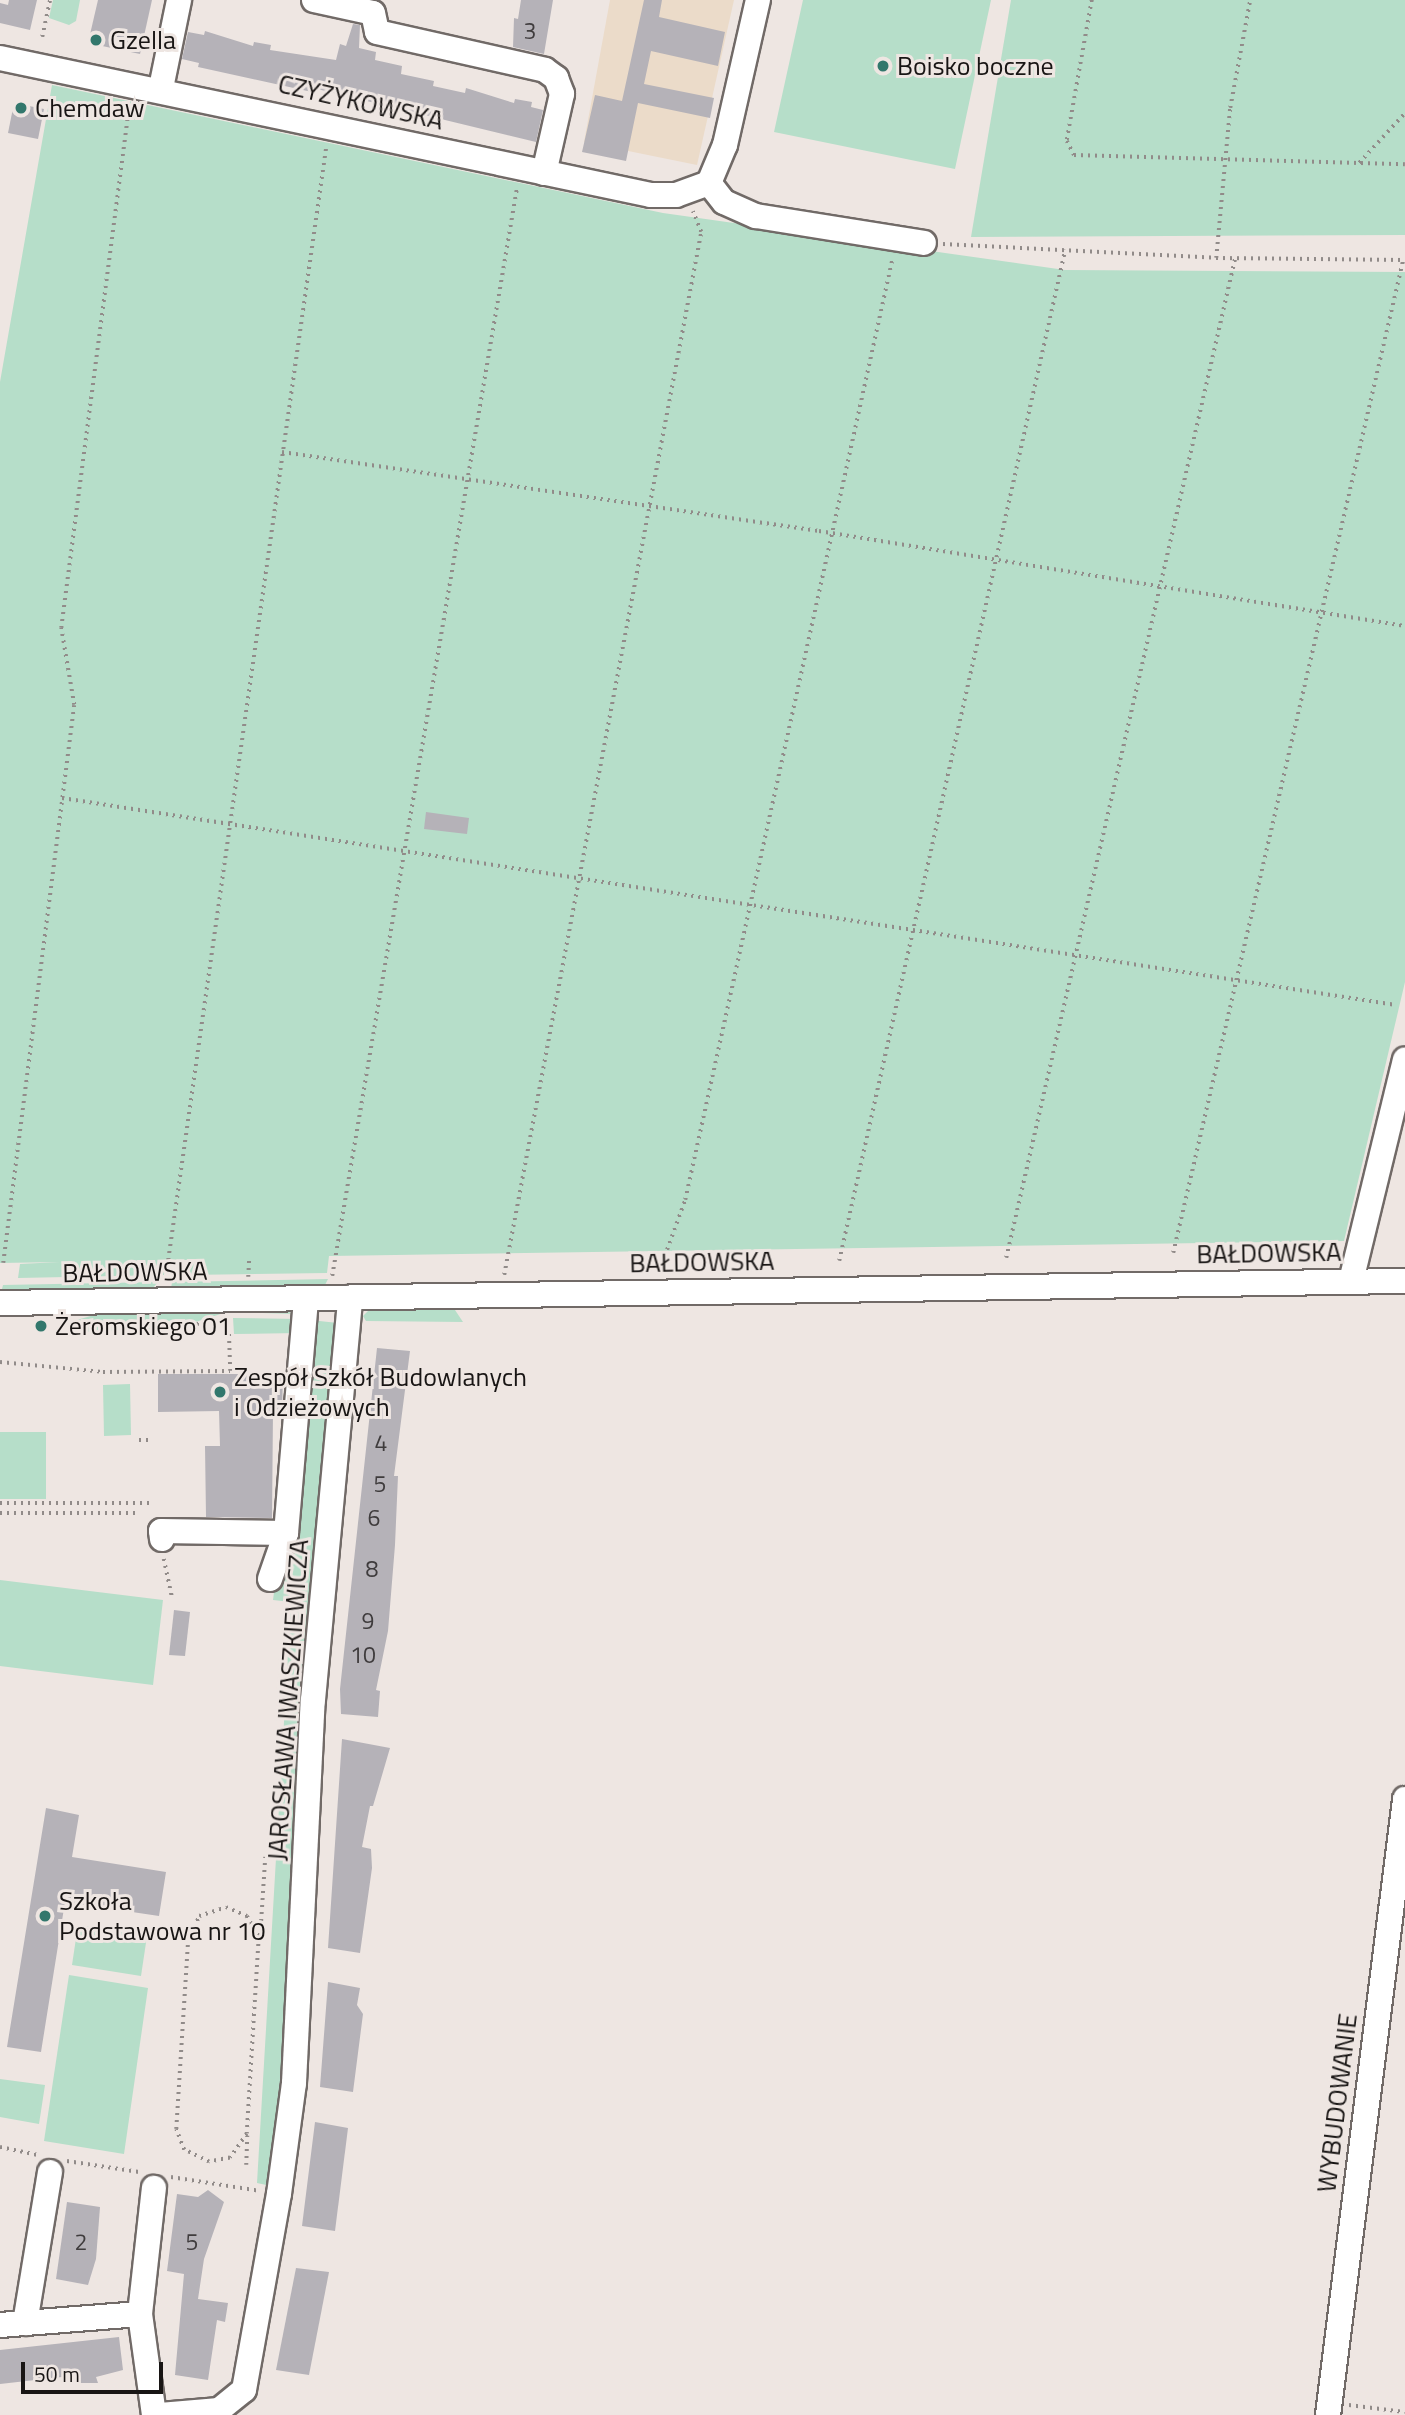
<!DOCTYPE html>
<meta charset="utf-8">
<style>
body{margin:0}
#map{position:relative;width:1405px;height:2415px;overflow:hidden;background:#eee6e2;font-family:"Titillium Web",sans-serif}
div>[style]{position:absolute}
.commercial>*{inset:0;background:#ebdbc9}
.green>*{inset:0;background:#b6dec9}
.building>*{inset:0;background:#b5b2b8}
.path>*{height:3.5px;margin-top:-1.75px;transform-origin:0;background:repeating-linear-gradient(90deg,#918b89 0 2px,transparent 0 7px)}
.roads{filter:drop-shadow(2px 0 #716a67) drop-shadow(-2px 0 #716a67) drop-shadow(0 2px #716a67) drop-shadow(0 -2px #716a67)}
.minor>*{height:24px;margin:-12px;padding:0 12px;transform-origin:12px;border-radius:12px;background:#fff}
.dots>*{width:19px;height:19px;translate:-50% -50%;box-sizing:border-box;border:4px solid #eee6e2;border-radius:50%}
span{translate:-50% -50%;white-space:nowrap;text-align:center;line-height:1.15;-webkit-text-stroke:6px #eee6e2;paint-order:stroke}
.number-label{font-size:23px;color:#3f3c3d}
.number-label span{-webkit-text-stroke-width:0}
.poi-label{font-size:26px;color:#181514}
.left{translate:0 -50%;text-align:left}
.street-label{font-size:26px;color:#181514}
.scale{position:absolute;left:21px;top:2362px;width:142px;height:32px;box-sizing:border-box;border:4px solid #181514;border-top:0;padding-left:9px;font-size:21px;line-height:24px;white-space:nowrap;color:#181514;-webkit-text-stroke:5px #eee6e2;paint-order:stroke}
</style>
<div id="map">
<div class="commercial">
<i style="clip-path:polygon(610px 0,734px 0,697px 165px,584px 142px)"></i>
</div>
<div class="green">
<i style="clip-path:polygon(53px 0,80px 0,76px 21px,69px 25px,49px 18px)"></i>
<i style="clip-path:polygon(803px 0,991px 0,955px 169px,774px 132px)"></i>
<i style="clip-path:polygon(1011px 0,1405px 0,1405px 235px,971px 237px)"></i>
<i style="clip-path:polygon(52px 85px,663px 213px,1065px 270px,1405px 272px,1405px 982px,1344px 1241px,329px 1256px,327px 1273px,187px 1275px,187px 1260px,165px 1260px,164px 1275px,18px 1278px,20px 1264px,60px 1262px,0 1263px,0 382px)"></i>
<i style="clip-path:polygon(328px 1279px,324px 1287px,171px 1289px,172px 1282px)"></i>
<i style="clip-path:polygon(158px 1282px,152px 1289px,1px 1293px,3px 1285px)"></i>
<i style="clip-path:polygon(453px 1307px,463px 1322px,366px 1321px,363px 1316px,370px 1309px)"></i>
<i style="clip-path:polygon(282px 1310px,295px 1314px,227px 1312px,170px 1330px,72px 1332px,67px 1323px,104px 1312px)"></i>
<i style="clip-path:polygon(233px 1318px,298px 1319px,298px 1333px,234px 1334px)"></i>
<i style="clip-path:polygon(310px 1320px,338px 1323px,287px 2067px,271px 2186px,257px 2183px,291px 1602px,273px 1600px)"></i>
<i style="clip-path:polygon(130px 1384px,131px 1435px,104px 1436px,103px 1385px)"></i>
<i style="clip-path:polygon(0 1432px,46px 1432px,46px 1499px,0 1499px)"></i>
<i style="clip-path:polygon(0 1580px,163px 1600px,153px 1685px,0 1666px)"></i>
<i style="clip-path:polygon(78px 1925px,147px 1936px,141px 1976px,72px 1965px)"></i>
<i style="clip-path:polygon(69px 1975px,148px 1988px,124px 2154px,44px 2141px)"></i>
<i style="clip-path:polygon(0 2079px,45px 2085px,39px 2124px,0 2117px)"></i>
</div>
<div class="building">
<i style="clip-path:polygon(9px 0,37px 0,30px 30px,0 23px,0 3px,8px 5px)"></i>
<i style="clip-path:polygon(98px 0,152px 0,140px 54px,88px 43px)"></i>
<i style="clip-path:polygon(521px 0,553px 0,544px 54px,513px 47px,514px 18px,518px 19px)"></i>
<i style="clip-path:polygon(644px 0,662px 0,659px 17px,725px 32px,718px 66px,651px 51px,644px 84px,714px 98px,710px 118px,638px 103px,626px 161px,582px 152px,595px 95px,622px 101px)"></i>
<i style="clip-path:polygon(353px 24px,360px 25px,359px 48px,376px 52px,375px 60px,402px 66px,401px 74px,434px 81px,433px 86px,465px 93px,466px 88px,514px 103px,515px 99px,532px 102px,531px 107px,543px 110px,536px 142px,313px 88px,312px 92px,198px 67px,199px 63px,182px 59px,188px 32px,204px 35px,205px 31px,253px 46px,254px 42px,271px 45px,270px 50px,336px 60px,340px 44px,346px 46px)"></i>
<i style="clip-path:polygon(14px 103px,44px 109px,38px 139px,8px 133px)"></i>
<i style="clip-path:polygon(426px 812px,469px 818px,467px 834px,424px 829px)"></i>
<i style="clip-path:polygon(377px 1348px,410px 1351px,394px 1476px,398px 1476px,395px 1545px,388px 1631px,376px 1690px,380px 1691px,378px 1717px,341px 1714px,340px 1689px)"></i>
<i style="clip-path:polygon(158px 1374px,283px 1374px,282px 1411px,273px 1411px,272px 1518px,206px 1517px,205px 1446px,220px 1446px,219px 1411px,158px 1412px)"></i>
<i style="clip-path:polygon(174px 1610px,190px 1612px,185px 1656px,169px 1655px)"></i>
<i style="clip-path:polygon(342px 1739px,390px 1748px,373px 1806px,370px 1806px,362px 1847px,371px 1849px,372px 1868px,360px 1953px,328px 1948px)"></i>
<i style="clip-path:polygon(46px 1808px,79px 1815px,72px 1857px,166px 1872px,159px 1916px,65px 1902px,41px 2052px,7px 2047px)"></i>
<i style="clip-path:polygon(328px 1982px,360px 1988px,357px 2005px,363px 2014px,353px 2092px,320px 2087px)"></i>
<i style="clip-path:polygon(315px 2122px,348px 2128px,335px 2231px,302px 2226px)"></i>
<i style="clip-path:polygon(208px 2190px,224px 2202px,204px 2259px,198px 2299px,228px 2303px,225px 2322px,217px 2320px,208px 2380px,175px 2375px,184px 2274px,167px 2271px,177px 2194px,198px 2197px)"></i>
<i style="clip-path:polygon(67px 2202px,100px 2207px,96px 2259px,88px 2285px,56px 2279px)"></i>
<i style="clip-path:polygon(296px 2268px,329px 2272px,309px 2375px,276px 2370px)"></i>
<i style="clip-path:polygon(119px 2337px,123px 2370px,96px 2377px,98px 2383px,72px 2383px,62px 2377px,0 2384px,0 2350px)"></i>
</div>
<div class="path">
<i style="left:1092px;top:0;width:143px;rotate:100.1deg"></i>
<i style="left:1067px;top:141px;width:16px;rotate:63deg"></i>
<i style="left:1074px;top:155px;width:331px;rotate:1.6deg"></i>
<i style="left:42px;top:37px;width:38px;rotate:-78deg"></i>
<i style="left:1359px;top:163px;width:68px;rotate:-47.4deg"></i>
<i style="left:943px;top:244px;width:273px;rotate:2.9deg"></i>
<i style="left:1216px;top:258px;width:188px;rotate:0.6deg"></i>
<i style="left:1216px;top:258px;width:151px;rotate:-84.7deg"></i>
<i style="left:1230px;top:108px;width:110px;rotate:-79.5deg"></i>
<i style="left:282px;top:452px;width:543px;rotate:8.37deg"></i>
<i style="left:819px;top:531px;width:594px;rotate:9.21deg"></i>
<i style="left:62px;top:798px;width:1350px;rotate:8.82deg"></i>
<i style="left:1173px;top:1253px;width:1019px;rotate:-76.96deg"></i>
<i style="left:1006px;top:1258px;width:1026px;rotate:-77.1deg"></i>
<i style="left:168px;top:1260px;width:1124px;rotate:-81.92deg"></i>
<i style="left:839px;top:1261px;width:1036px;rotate:-77.4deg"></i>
<i style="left:3px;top:1263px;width:562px;rotate:-82.75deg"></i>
<i style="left:74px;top:705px;width:78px;rotate:-99.6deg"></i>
<i style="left:61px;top:628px;width:526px;rotate:-82.58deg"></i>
<i style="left:662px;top:1263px;width:67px;rotate:-69.9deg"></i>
<i style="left:685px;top:1200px;width:963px;rotate:-77.58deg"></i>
<i style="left:504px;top:1275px;width:1061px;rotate:-79.3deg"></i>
<i style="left:701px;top:232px;width:22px;rotate:-112deg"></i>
<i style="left:332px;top:1276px;width:1105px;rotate:-80.36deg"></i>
<i style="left:248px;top:1277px;width:18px;rotate:-87deg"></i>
<i style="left:156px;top:1335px;width:47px;rotate:-14.9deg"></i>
<i style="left:0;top:1362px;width:103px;rotate:5.5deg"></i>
<i style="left:103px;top:1372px;width:127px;rotate:-0.5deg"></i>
<i style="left:230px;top:1371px;width:38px;rotate:-92deg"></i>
<i style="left:139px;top:1440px;width:14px"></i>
<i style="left:0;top:1503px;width:152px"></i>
<i style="left:0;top:1513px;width:137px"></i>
<i style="left:164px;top:1559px;width:38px;rotate:78deg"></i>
<i style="left:226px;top:1907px;width:23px;rotate:23deg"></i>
<i style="left:247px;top:1916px;width:24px;rotate:60deg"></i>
<i style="left:259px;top:1937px;width:197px;rotate:93.5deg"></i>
<i style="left:247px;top:2134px;width:29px;rotate:125deg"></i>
<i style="left:230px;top:2158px;width:21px;rotate:169deg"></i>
<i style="left:209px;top:2162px;width:28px;rotate:-154deg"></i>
<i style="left:184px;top:2150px;width:22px;rotate:-111deg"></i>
<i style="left:176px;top:2129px;width:189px;rotate:-86.4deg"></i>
<i style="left:188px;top:1940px;width:26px;rotate:-65deg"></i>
<i style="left:199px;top:1916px;width:28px;rotate:-18deg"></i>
<i style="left:260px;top:1935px;width:78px;rotate:-86.3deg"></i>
<i style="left:0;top:2147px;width:40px;rotate:12deg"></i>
<i style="left:67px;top:2161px;width:73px;rotate:8.7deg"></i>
<i style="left:246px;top:2165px;width:29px;rotate:-88deg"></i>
<i style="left:171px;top:2177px;width:90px;rotate:8.9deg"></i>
<i style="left:1349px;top:2405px;width:56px;rotate:7.1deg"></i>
</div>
<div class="roads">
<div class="minor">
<i style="left:314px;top:0;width:60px;rotate:12.4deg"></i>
<i style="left:373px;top:13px;width:19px;rotate:78deg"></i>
<i style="left:377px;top:32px;width:172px;rotate:12.7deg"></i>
<i style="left:545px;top:70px;width:14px;rotate:36deg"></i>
<i style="left:556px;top:78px;width:17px;rotate:69deg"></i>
<i style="left:562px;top:94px;width:81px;rotate:102.8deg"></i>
<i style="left:0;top:58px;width:665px;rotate:11.88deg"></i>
<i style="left:651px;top:195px;width:25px"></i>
<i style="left:676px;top:195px;width:35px;rotate:-20deg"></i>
<i style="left:161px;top:88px;width:90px;rotate:-78.4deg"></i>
<i style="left:709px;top:183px;width:24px;rotate:52deg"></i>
<i style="left:724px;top:202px;width:35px;rotate:24deg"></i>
<i style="left:756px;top:216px;width:170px;rotate:9.1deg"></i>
<i style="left:709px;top:183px;width:41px;rotate:-67.2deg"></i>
<i style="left:725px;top:145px;width:149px;rotate:-77.2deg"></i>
<i style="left:1351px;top:1281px;width:228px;rotate:-76.3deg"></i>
<i style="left:0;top:1303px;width:1405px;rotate:-0.9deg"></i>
<i style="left:162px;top:1539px;width:8px;rotate:-97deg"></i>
<i style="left:161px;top:1531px;width:125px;rotate:0.9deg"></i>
<i style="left:286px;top:1533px;width:235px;rotate:-85.1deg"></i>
<i style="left:270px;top:1579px;width:49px;rotate:-70.8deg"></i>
<i style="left:140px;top:2314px;width:127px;rotate:-83.7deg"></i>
<i style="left:25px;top:2323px;width:153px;rotate:-80.6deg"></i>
<i style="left:0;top:2325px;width:140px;rotate:-4.5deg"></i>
<i style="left:140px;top:2314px;width:102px;rotate:82.1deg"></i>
<i style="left:160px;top:2415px;width:59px;rotate:-4.8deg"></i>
<i style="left:219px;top:2410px;width:32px;rotate:-39deg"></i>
<i style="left:244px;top:2390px;width:199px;rotate:-79.9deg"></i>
<i style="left:279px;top:2194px;width:112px;rotate:-82.3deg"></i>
<i style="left:294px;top:2083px;width:383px;rotate:-87.2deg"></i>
<i style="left:313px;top:1700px;width:404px;rotate:-84.7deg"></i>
<i style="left:1328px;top:2415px;width:621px;rotate:-82.87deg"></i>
</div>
</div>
<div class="dots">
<i style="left:96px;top:40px;background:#32776c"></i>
<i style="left:883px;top:66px;background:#32776c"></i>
<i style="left:21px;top:108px;background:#32776c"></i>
<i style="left:41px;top:1326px;background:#32776c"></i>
<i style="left:220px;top:1392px;background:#32776c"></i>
<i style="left:45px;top:1916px;background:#32776c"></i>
</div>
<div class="number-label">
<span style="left:530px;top:31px">3</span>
<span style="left:381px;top:1443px">4</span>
<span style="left:380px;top:1484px">5</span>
<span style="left:374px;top:1518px">6</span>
<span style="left:372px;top:1569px">8</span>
<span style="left:368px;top:1621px">9</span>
<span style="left:363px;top:1655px">10</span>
<span style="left:81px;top:2242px">2</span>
<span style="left:192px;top:2242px">5</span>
</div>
<div class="poi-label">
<span class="left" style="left:110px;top:40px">Gzella</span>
<span class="left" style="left:897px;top:66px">Boisko boczne</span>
<span class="left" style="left:35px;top:108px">Chemdaw</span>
<span class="left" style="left:55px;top:1326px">Żeromskiego 01</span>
<span class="left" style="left:234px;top:1392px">Zespół Szkół Budowlanych<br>i Odzieżowych</span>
<span class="left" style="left:59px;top:1916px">Szkoła<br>Podstawowa nr 10</span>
</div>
<div class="street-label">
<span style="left:361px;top:102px;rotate:13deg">CZYŻYKOWSKA</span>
<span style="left:1269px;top:1253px;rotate:-1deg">BAŁDOWSKA</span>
<span style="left:702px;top:1262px;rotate:-1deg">BAŁDOWSKA</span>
<span style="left:135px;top:1272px;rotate:-1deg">BAŁDOWSKA</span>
<span style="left:288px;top:1700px;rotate:-86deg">JAROSŁAWA IWASZKIEWICZA</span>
<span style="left:1337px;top:2103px;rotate:-83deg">WYBUDOWANIE</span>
</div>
<div class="scale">50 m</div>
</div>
